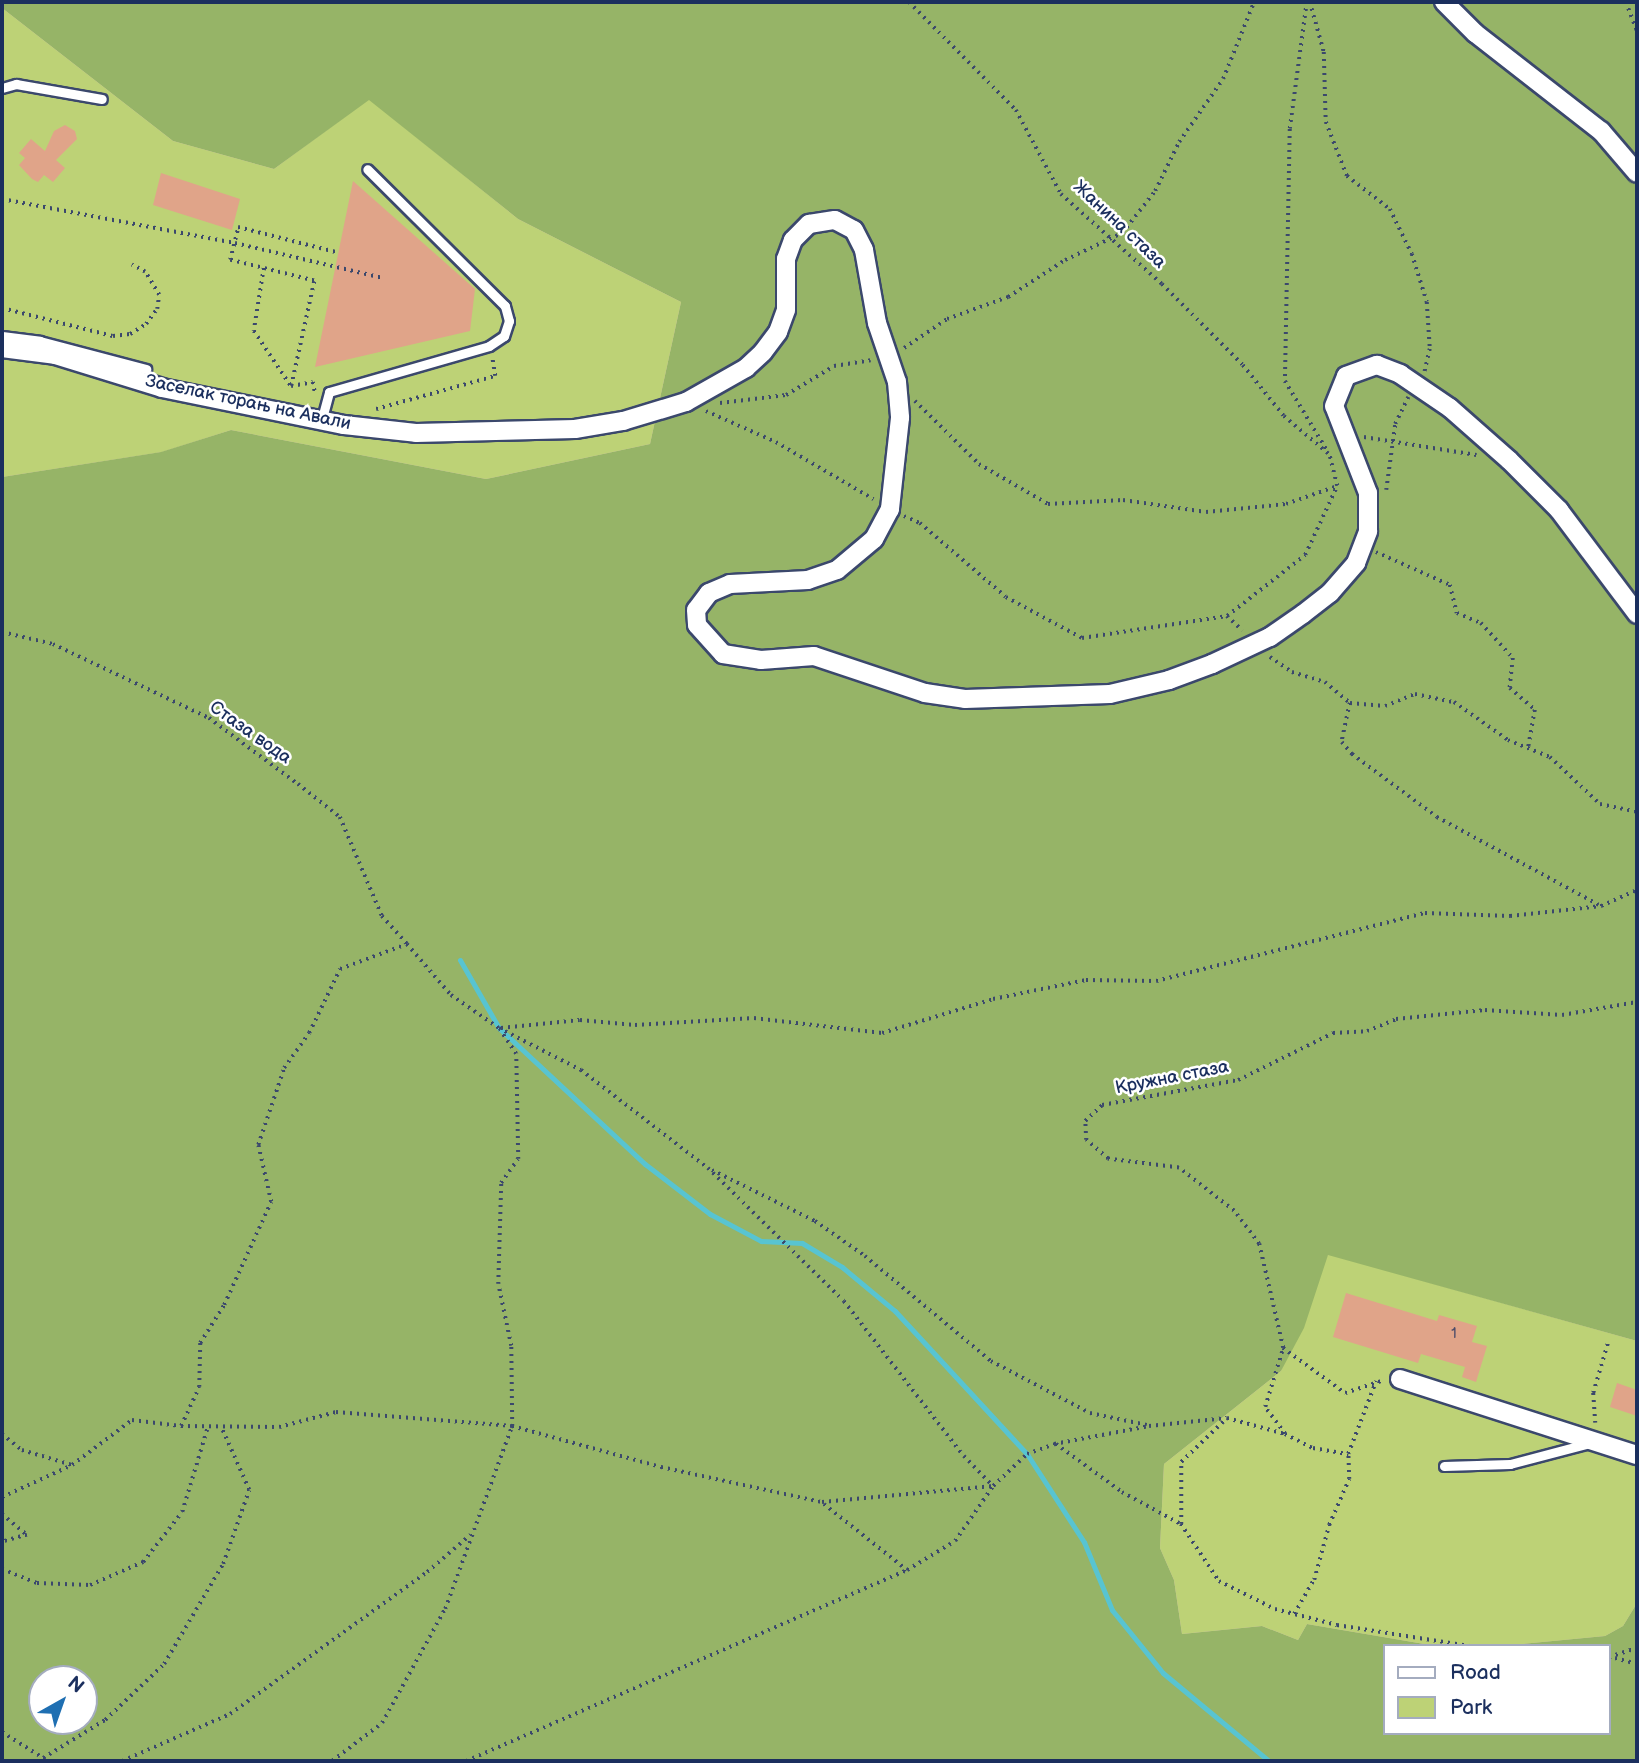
<!DOCTYPE html>
<meta charset="utf-8">
<style>
body{margin:0}
#map{position:relative;width:1639px;height:1763px;overflow:hidden;background:#f3d9bc;font-family:"Balsamiq Sans",sans-serif}
div>[style]{position:absolute}
.green>*{inset:0;background:#bdd276}
.forest>*{inset:0;background:#96b467}
.stream>*{height:5px;margin:-2.5px;padding:0 2.5px;transform-origin:2.5px;border-radius:2.5px;background:#58c4d1}
.building>*{inset:0;background:#e0a489}
.path>*{height:3.5px;margin-top:-1.75px;transform-origin:0;background:repeating-linear-gradient(90deg,#3b486c 0 2px,transparent 0 7px)}
.roads{filter:drop-shadow(2px 0 #3b486c) drop-shadow(-2px 0 #3b486c) drop-shadow(0 2px #3b486c) drop-shadow(0 -2px #3b486c)}
.lane>*{height:9px;margin:-4.5px;padding:0 4.5px;transform-origin:4.5px;border-radius:4.5px;background:#fff}
.street>*{height:18px;margin:-9px;padding:0 9px;transform-origin:9px;border-radius:9px;background:#fff}
span{translate:-50% -50%;white-space:nowrap;text-align:center;line-height:1.15;-webkit-text-stroke:5px #fff;paint-order:stroke}
.number-label{font-size:14px;color:#4c4c69}
.number-label span{-webkit-text-stroke-width:0}
.street-label{font-size:18px;color:#1b2f5e}
.frame{position:absolute;inset:0;border:4px solid #1b2f5e;pointer-events:none}
.legend{position:absolute;left:1383px;top:1644px;width:228px;height:91px;box-sizing:border-box;background:#fff;border:2px solid #a4acbf;margin:0;padding:9px 12px;list-style:none;font-size:21px;color:#1b2f5e}
.legend li{display:flex;align-items:center;gap:14px;height:35px}
.legend b{width:35px;border:2px solid #a4acbf}
.north{position:absolute;left:28px;top:1665px;width:70px;height:70px;box-sizing:border-box;background:#fff;border:2px solid #a4acbf;border-radius:50%;rotate:40deg;font-size:19px;font-weight:700;line-height:28px;text-align:center;color:#1b2f5e}
.north::after{content:'';display:block;margin:auto;width:24px;height:32px;background:#1f6fb2;clip-path:polygon(50% 0,100% 100%,50% 72%,0 100%)}
</style>
<div id="map">
<div class="green">
<i style="clip-path:polygon(2px 8px,173px 141px,274px 169px,369px 99px,518px 219px,681px 302px,650px 444px,486px 479px,231px 430px,162px 452px,2px 477px)"></i>
<i style="clip-path:polygon(1328px 1254px,1637px 1341px,1637px 1603px,1623px 1626px,1605px 1636px,1502px 1646px,1436px 1646px,1307px 1624px,1298px 1640px,1262px 1626px,1182px 1634px,1174px 1580px,1160px 1548px,1164px 1464px,1281px 1371px)"></i>
</div>
<div class="forest">
<i style="clip-path:polygon(evenodd,2px 2px,1637px 2px,1637px 1341px,1328px 1255px,1304px 1328px,1281px 1371px,1164px 1464px,1160px 1548px,1174px 1580px,1182px 1634px,1262px 1626px,1298px 1640px,1307px 1624px,1436px 1646px,1385px 1646px,1385px 1733px,1609px 1733px,1609px 1646px,1502px 1646px,1605px 1636px,1623px 1626px,1637px 1603px,1637px 1761px,2px 1761px,2px 477px,161px 452px,231px 430px,486px 479px,650px 444px,681px 302px,518px 219px,369px 100px,274px 169px,173px 141px,2px 8px,2px 2px,42px 1679px,84px 1679px,84px 1721px,42px 1721px,42px 1679px)"></i>
</div>
<div class="stream">
<i style="left:460px;top:960px;width:78px;rotate:60.2deg"></i>
<i style="left:499px;top:1028px;width:200px;rotate:43deg"></i>
<i style="left:645px;top:1164px;width:82px;rotate:37.6deg"></i>
<i style="left:710px;top:1214px;width:58px;rotate:27.9deg"></i>
<i style="left:761px;top:1241px;width:41px;rotate:2.8deg"></i>
<i style="left:802px;top:1243px;width:47px;rotate:31deg"></i>
<i style="left:842px;top:1267px;width:69px;rotate:39.7deg"></i>
<i style="left:895px;top:1311px;width:195px;rotate:47.3deg"></i>
<i style="left:1027px;top:1454px;width:105px;rotate:57.1deg"></i>
<i style="left:1084px;top:1542px;width:74px;rotate:67.6deg"></i>
<i style="left:1112px;top:1610px;width:81px;rotate:51deg"></i>
<i style="left:1163px;top:1673px;width:138px;rotate:39.7deg"></i>
</div>
<div class="building">
<i style="clip-path:polygon(65px 125px,75px 131px,77px 139px,56px 160px,65px 168px,53px 182px,44px 175px,38px 182px,32px 179px,19px 165px,25px 158px,19px 153px,31px 139px,45px 151px,54px 131px)"></i>
<i style="clip-path:polygon(161px 173px,240px 199px,232px 230px,153px 205px)"></i>
<i style="clip-path:polygon(353px 181px,475px 289px,470px 331px,315px 367px)"></i>
<i style="clip-path:polygon(1346px 1293px,1437px 1321px,1439px 1315px,1477px 1326px,1472px 1342px,1487px 1346px,1476px 1382px,1462px 1377px,1465px 1367px,1421px 1354px,1418px 1363px,1333px 1337px)"></i>
<i style="clip-path:polygon(1617px 1383px,1637px 1390px,1637px 1416px,1610px 1407px)"></i>
</div>
<div class="path">
<i style="left:909px;top:2px;width:152px;rotate:45.3deg"></i>
<i style="left:1016px;top:110px;width:95px;rotate:61.8deg"></i>
<i style="left:1061px;top:194px;width:135px;rotate:41.7deg"></i>
<i style="left:1162px;top:284px;width:115px;rotate:45deg"></i>
<i style="left:1243px;top:365px;width:65px;rotate:51.2deg"></i>
<i style="left:1284px;top:416px;width:59px;rotate:40.2deg"></i>
<i style="left:1307px;top:2px;width:128px;rotate:97.6deg"></i>
<i style="left:1290px;top:129px;width:252px;rotate:91.1deg"></i>
<i style="left:1285px;top:381px;width:83px;rotate:58.8deg"></i>
<i style="left:1310px;top:2px;width:52px;rotate:74.4deg"></i>
<i style="left:1324px;top:52px;width:70px;rotate:88.4deg"></i>
<i style="left:1326px;top:122px;width:58px;rotate:68.7deg"></i>
<i style="left:1347px;top:176px;width:54px;rotate:37.5deg"></i>
<i style="left:1390px;top:209px;width:50px;rotate:63.9deg"></i>
<i style="left:1412px;top:254px;width:50px;rotate:72.6deg"></i>
<i style="left:1427px;top:302px;width:47px;rotate:86.3deg"></i>
<i style="left:1430px;top:349px;width:23px;rotate:103deg"></i>
<i style="left:1626px;top:2px;width:31px;rotate:69deg"></i>
<i style="left:2px;top:199px;width:237px;rotate:10.7deg"></i>
<i style="left:235px;top:243px;width:152px;rotate:13.3deg"></i>
<i style="left:264px;top:268px;width:64px;rotate:99deg"></i>
<i style="left:254px;top:331px;width:66px;rotate:56.1deg"></i>
<i style="left:2px;top:308px;width:114px;rotate:14.2deg"></i>
<i style="left:113px;top:336px;width:17px;rotate:-7deg"></i>
<i style="left:130px;top:334px;width:19px;rotate:-32deg"></i>
<i style="left:146px;top:324px;width:19px;rotate:-54deg"></i>
<i style="left:157px;top:309px;width:14px;rotate:-82deg"></i>
<i style="left:159px;top:295px;width:27px;rotate:-121deg"></i>
<i style="left:145px;top:272px;width:15px;rotate:-152deg"></i>
<i style="left:904px;top:348px;width:52px;rotate:-34deg"></i>
<i style="left:947px;top:319px;width:65px;rotate:-19.8deg"></i>
<i style="left:1008px;top:297px;width:68px;rotate:-33deg"></i>
<i style="left:1065px;top:260px;width:63px;rotate:-25.3deg"></i>
<i style="left:1122px;top:233px;width:53px;rotate:-51.8deg"></i>
<i style="left:1155px;top:191px;width:55px;rotate:-63.9deg"></i>
<i style="left:1179px;top:142px;width:77px;rotate:-55.1deg"></i>
<i style="left:1223px;top:79px;width:83px;rotate:-68.1deg"></i>
<i style="left:291px;top:386px;width:107px;rotate:-77.6deg"></i>
<i style="left:314px;top:281px;width:87px;rotate:-166deg"></i>
<i style="left:230px;top:260px;width:34px;rotate:-76deg"></i>
<i style="left:238px;top:227px;width:101px;rotate:14.3deg"></i>
<i style="left:291px;top:386px;width:22px;rotate:-10deg"></i>
<i style="left:313px;top:382px;width:10px;rotate:79deg"></i>
<i style="left:915px;top:401px;width:90px;rotate:44.5deg"></i>
<i style="left:979px;top:464px;width:80px;rotate:30.1deg"></i>
<i style="left:1048px;top:504px;width:75px;rotate:-3.1deg"></i>
<i style="left:1123px;top:500px;width:84px;rotate:8.2deg"></i>
<i style="left:1206px;top:512px;width:80px;rotate:-5.7deg"></i>
<i style="left:1286px;top:504px;width:54px;rotate:-19.4deg"></i>
<i style="left:720px;top:403px;width:66px;rotate:-6.9deg"></i>
<i style="left:786px;top:395px;width:56px;rotate:-31.1deg"></i>
<i style="left:834px;top:366px;width:37px;rotate:-9deg"></i>
<i style="left:376px;top:409px;width:123px;rotate:-15.5deg"></i>
<i style="left:495px;top:376px;width:18px;rotate:-99deg"></i>
<i style="left:706px;top:411px;width:77px;rotate:23.9deg"></i>
<i style="left:776px;top:442px;width:113px;rotate:30.4deg"></i>
<i style="left:1364px;top:437px;width:114px;rotate:9.1deg"></i>
<i style="left:1386px;top:490px;width:67px;rotate:-82.2deg"></i>
<i style="left:1395px;top:424px;width:30px;rotate:-64deg"></i>
<i style="left:904px;top:516px;width:17px;rotate:24deg"></i>
<i style="left:920px;top:523px;width:113px;rotate:40.7deg"></i>
<i style="left:1006px;top:597px;width:86px;rotate:28.3deg"></i>
<i style="left:1082px;top:638px;width:147px;rotate:-8.6deg"></i>
<i style="left:1227px;top:616px;width:21px;rotate:43deg"></i>
<i style="left:1376px;top:552px;width:81px;rotate:24deg"></i>
<i style="left:1450px;top:585px;width:29px;rotate:76deg"></i>
<i style="left:1457px;top:613px;width:26px;rotate:23deg"></i>
<i style="left:1481px;top:623px;width:47px;rotate:47.6deg"></i>
<i style="left:1513px;top:658px;width:30px;rotate:96deg"></i>
<i style="left:1510px;top:688px;width:33px;rotate:41deg"></i>
<i style="left:1535px;top:710px;width:39px;rotate:100deg"></i>
<i style="left:1227px;top:616px;width:99px;rotate:-38deg"></i>
<i style="left:1305px;top:555px;width:76px;rotate:-65.1deg"></i>
<i style="left:1337px;top:486px;width:32px;rotate:-104deg"></i>
<i style="left:2px;top:632px;width:52px;rotate:13.2deg"></i>
<i style="left:53px;top:644px;width:173px;rotate:25.4deg"></i>
<i style="left:209px;top:718px;width:111px;rotate:36.6deg"></i>
<i style="left:298px;top:784px;width:53px;rotate:38.2deg"></i>
<i style="left:340px;top:817px;width:108px;rotate:67deg"></i>
<i style="left:382px;top:916px;width:38px;rotate:48deg"></i>
<i style="left:1270px;top:657px;width:27px;rotate:34deg"></i>
<i style="left:1292px;top:672px;width:34px;rotate:17deg"></i>
<i style="left:1325px;top:682px;width:33px;rotate:40deg"></i>
<i style="left:1350px;top:703px;width:40px;rotate:102deg"></i>
<i style="left:1342px;top:742px;width:16px;rotate:50deg"></i>
<i style="left:1352px;top:754px;width:106px;rotate:36.5deg"></i>
<i style="left:1437px;top:817px;width:184px;rotate:28.5deg"></i>
<i style="left:1350px;top:703px;width:35px;rotate:5deg"></i>
<i style="left:1385px;top:706px;width:32px;rotate:-22deg"></i>
<i style="left:1415px;top:694px;width:40px;rotate:12deg"></i>
<i style="left:1454px;top:702px;width:66px;rotate:35.1deg"></i>
<i style="left:1508px;top:740px;width:45px;rotate:22deg"></i>
<i style="left:1550px;top:757px;width:69px;rotate:43.2deg"></i>
<i style="left:1600px;top:804px;width:38px;rotate:12deg"></i>
<i style="left:501px;top:1028px;width:79px;rotate:-5.8deg"></i>
<i style="left:580px;top:1020px;width:55px;rotate:5.2deg"></i>
<i style="left:635px;top:1025px;width:119px;rotate:-3.4deg"></i>
<i style="left:754px;top:1018px;width:129px;rotate:6.7deg"></i>
<i style="left:882px;top:1033px;width:116px;rotate:-17deg"></i>
<i style="left:993px;top:999px;width:95px;rotate:-11.5deg"></i>
<i style="left:1086px;top:980px;width:70px;rotate:0.8deg"></i>
<i style="left:1156px;top:981px;width:277px;rotate:-14.2deg"></i>
<i style="left:1425px;top:913px;width:85px;rotate:2deg"></i>
<i style="left:1510px;top:916px;width:92px;rotate:-6.3deg"></i>
<i style="left:1601px;top:906px;width:39px;rotate:-24deg"></i>
<i style="left:712px;top:1170px;width:115px;rotate:26.3deg"></i>
<i style="left:815px;top:1221px;width:61px;rotate:35deg"></i>
<i style="left:865px;top:1256px;width:164px;rotate:39.8deg"></i>
<i style="left:991px;top:1361px;width:112px;rotate:27.7deg"></i>
<i style="left:1090px;top:1413px;width:58px;rotate:11.9deg"></i>
<i style="left:1283px;top:1348px;width:77px;rotate:36deg"></i>
<i style="left:1345px;top:1393px;width:41px;rotate:-18.4deg"></i>
<i style="left:1595px;top:1423px;width:30px;rotate:-94deg"></i>
<i style="left:1593px;top:1393px;width:53px;rotate:-73.6deg"></i>
<i style="left:181px;top:1426px;width:43px;rotate:-65.2deg"></i>
<i style="left:199px;top:1387px;width:44px;rotate:-88.7deg"></i>
<i style="left:200px;top:1343px;width:45px;rotate:-57.7deg"></i>
<i style="left:224px;top:1305px;width:113px;rotate:-65.5deg"></i>
<i style="left:271px;top:1202px;width:58px;rotate:-102.8deg"></i>
<i style="left:258px;top:1145px;width:81px;rotate:-71.3deg"></i>
<i style="left:284px;top:1068px;width:43px;rotate:-54.5deg"></i>
<i style="left:309px;top:1033px;width:71px;rotate:-64.2deg"></i>
<i style="left:340px;top:969px;width:72px;rotate:-20.5deg"></i>
<i style="left:407px;top:944px;width:67px;rotate:49.2deg"></i>
<i style="left:451px;top:995px;width:58px;rotate:34.5deg"></i>
<i style="left:499px;top:1028px;width:92px;rotate:27.1deg"></i>
<i style="left:581px;top:1070px;width:160px;rotate:37.7deg"></i>
<i style="left:708px;top:1168px;width:190px;rotate:44.4deg"></i>
<i style="left:844px;top:1301px;width:196px;rotate:52.3deg"></i>
<i style="left:964px;top:1456px;width:42px;rotate:46deg"></i>
<i style="left:2px;top:1434px;width:26px;rotate:39deg"></i>
<i style="left:22px;top:1450px;width:52px;rotate:16.7deg"></i>
<i style="left:72px;top:1465px;width:75px;rotate:-36.9deg"></i>
<i style="left:132px;top:1420px;width:49px;rotate:7deg"></i>
<i style="left:181px;top:1426px;width:98px;rotate:0.6deg"></i>
<i style="left:279px;top:1427px;width:59px;rotate:-14.7deg"></i>
<i style="left:336px;top:1412px;width:177px;rotate:4.5deg"></i>
<i style="left:512px;top:1426px;width:155px;rotate:15.4deg"></i>
<i style="left:661px;top:1467px;width:165px;rotate:12.3deg"></i>
<i style="left:822px;top:1502px;width:172px;rotate:-5.3deg"></i>
<i style="left:1285px;top:1434px;width:34px;rotate:-127deg"></i>
<i style="left:1265px;top:1407px;width:62px;rotate:-73deg"></i>
<i style="left:1283px;top:1348px;width:107px;rotate:-103deg"></i>
<i style="left:1259px;top:1244px;width:41px;rotate:-127.1deg"></i>
<i style="left:1234px;top:1211px;width:70px;rotate:-142deg"></i>
<i style="left:1179px;top:1168px;width:72px;rotate:-172.8deg"></i>
<i style="left:1108px;top:1159px;width:29px;rotate:-139deg"></i>
<i style="left:1086px;top:1140px;width:19px;rotate:-93deg"></i>
<i style="left:1085px;top:1121px;width:23px;rotate:-43deg"></i>
<i style="left:1102px;top:1105px;width:138px;rotate:-10.4deg"></i>
<i style="left:1238px;top:1080px;width:106px;rotate:-26.3deg"></i>
<i style="left:1333px;top:1033px;width:34px;rotate:-3deg"></i>
<i style="left:1367px;top:1031px;width:31px;rotate:-22deg"></i>
<i style="left:1396px;top:1019px;width:89px;rotate:-5.8deg"></i>
<i style="left:1485px;top:1010px;width:77px;rotate:3.7deg"></i>
<i style="left:1562px;top:1015px;width:76px;rotate:-9.8deg"></i>
<i style="left:1056px;top:1444px;width:82px;rotate:36deg"></i>
<i style="left:1122px;top:1492px;width:67px;rotate:28.5deg"></i>
<i style="left:1181px;top:1524px;width:69px;rotate:56.3deg"></i>
<i style="left:1219px;top:1581px;width:63px;rotate:26.6deg"></i>
<i style="left:1275px;top:1609px;width:64px;rotate:14.5deg"></i>
<i style="left:1337px;top:1625px;width:134px;rotate:9deg"></i>
<i style="left:2px;top:1497px;width:75px;rotate:-24.5deg"></i>
<i style="left:824px;top:1504px;width:106px;rotate:38.5deg"></i>
<i style="left:2px;top:1514px;width:33px;rotate:40deg"></i>
<i style="left:27px;top:1535px;width:26px;rotate:164deg"></i>
<i style="left:1181px;top:1524px;width:62px;rotate:-90deg"></i>
<i style="left:1181px;top:1462px;width:61px;rotate:-43.7deg"></i>
<i style="left:2px;top:1569px;width:38px;rotate:22deg"></i>
<i style="left:37px;top:1583px;width:53px;rotate:2.2deg"></i>
<i style="left:90px;top:1585px;width:58px;rotate:-23.5deg"></i>
<i style="left:143px;top:1562px;width:63px;rotate:-52deg"></i>
<i style="left:182px;top:1512px;width:90px;rotate:-73.2deg"></i>
<i style="left:1294px;top:1614px;width:39px;rotate:-60deg"></i>
<i style="left:1314px;top:1580px;width:57px;rotate:-74.7deg"></i>
<i style="left:1329px;top:1525px;width:50px;rotate:-66.5deg"></i>
<i style="left:1349px;top:1479px;width:25px;rotate:-92deg"></i>
<i style="left:1348px;top:1454px;width:78px;rotate:-69deg"></i>
<i style="left:1609px;top:1657px;width:29px;rotate:-18deg"></i>
<i style="left:1615px;top:1658px;width:23px;rotate:15deg"></i>
<i style="left:2px;top:1732px;width:54px;rotate:32.2deg"></i>
<i style="left:43px;top:1758px;width:73px;rotate:-31.5deg"></i>
<i style="left:105px;top:1720px;width:81px;rotate:-43.5deg"></i>
<i style="left:164px;top:1664px;width:116px;rotate:-59.5deg"></i>
<i style="left:223px;top:1564px;width:78px;rotate:-70.6deg"></i>
<i style="left:249px;top:1490px;width:69px;rotate:-114deg"></i>
<i style="left:122px;top:1761px;width:118px;rotate:-23.5deg"></i>
<i style="left:230px;top:1714px;width:243px;rotate:-35.8deg"></i>
<i style="left:427px;top:1572px;width:57px;rotate:-40.7deg"></i>
<i style="left:332px;top:1761px;width:63px;rotate:-37.2deg"></i>
<i style="left:382px;top:1723px;width:130px;rotate:-61.1deg"></i>
<i style="left:445px;top:1609px;width:195px;rotate:-69.9deg"></i>
<i style="left:512px;top:1426px;width:80px;rotate:-90.7deg"></i>
<i style="left:511px;top:1346px;width:63px;rotate:-101.8deg"></i>
<i style="left:498px;top:1284px;width:101px;rotate:-88.3deg"></i>
<i style="left:501px;top:1183px;width:29px;rotate:-55deg"></i>
<i style="left:518px;top:1159px;width:105px;rotate:-91.1deg"></i>
<i style="left:516px;top:1054px;width:29px;rotate:-124deg"></i>
<i style="left:466px;top:1761px;width:481px;rotate:-23.4deg"></i>
<i style="left:907px;top:1570px;width:56px;rotate:-31.1deg"></i>
<i style="left:955px;top:1541px;width:67px;rotate:-55.4deg"></i>
<i style="left:993px;top:1486px;width:47px;rotate:-43.3deg"></i>
<i style="left:1027px;top:1454px;width:29px;rotate:-20deg"></i>
<i style="left:1054px;top:1444px;width:97px;rotate:-10.7deg"></i>
<i style="left:1149px;top:1426px;width:78px;rotate:-5.9deg"></i>
<i style="left:1227px;top:1418px;width:60px;rotate:15.4deg"></i>
<i style="left:1285px;top:1434px;width:31px;rotate:27deg"></i>
<i style="left:1313px;top:1448px;width:36px;rotate:10deg"></i>
</div>
<div class="roads">
<div class="lane">
<i style="left:2px;top:88px;width:15px;rotate:-16deg"></i>
<i style="left:16px;top:84px;width:87px;rotate:9.9deg"></i>
<i style="left:2px;top:336px;width:38px;rotate:7deg"></i>
<i style="left:40px;top:341px;width:110px;rotate:14.8deg"></i>
<i style="left:321px;top:422px;width:31px;rotate:-75deg"></i>
<i style="left:329px;top:392px;width:166px;rotate:-16deg"></i>
<i style="left:489px;top:346px;width:18px;rotate:-34deg"></i>
<i style="left:504px;top:336px;width:16px;rotate:-72deg"></i>
<i style="left:509px;top:321px;width:16px;rotate:-105deg"></i>
<i style="left:505px;top:306px;width:194px;rotate:-135.2deg"></i>
<i style="left:1444px;top:1466px;width:66px;rotate:-1.7deg"></i>
<i style="left:1510px;top:1464px;width:83px;rotate:-14.7deg"></i>
</div>
<div class="street">
<i style="left:1444px;top:2px;width:44px;rotate:45deg"></i>
<i style="left:1475px;top:33px;width:160px;rotate:37.9deg"></i>
<i style="left:1601px;top:131px;width:55px;rotate:49.4deg"></i>
<i style="left:2px;top:348px;width:53px;rotate:7.5deg"></i>
<i style="left:55px;top:355px;width:112px;rotate:17.1deg"></i>
<i style="left:162px;top:388px;width:186px;rotate:11.5deg"></i>
<i style="left:344px;top:425px;width:72px;rotate:6.3deg"></i>
<i style="left:416px;top:433px;width:159px;rotate:-1.4deg"></i>
<i style="left:575px;top:429px;width:49px;rotate:-9.5deg"></i>
<i style="left:623px;top:421px;width:66px;rotate:-16.8deg"></i>
<i style="left:686px;top:402px;width:69px;rotate:-29.5deg"></i>
<i style="left:746px;top:368px;width:23px;rotate:-43deg"></i>
<i style="left:763px;top:352px;width:25px;rotate:-53deg"></i>
<i style="left:778px;top:332px;width:23px;rotate:-70deg"></i>
<i style="left:786px;top:310px;width:51px;rotate:-90deg"></i>
<i style="left:786px;top:259px;width:20px;rotate:-70deg"></i>
<i style="left:793px;top:240px;width:23px;rotate:-45deg"></i>
<i style="left:809px;top:224px;width:26px;rotate:-9deg"></i>
<i style="left:835px;top:220px;width:21px;rotate:28deg"></i>
<i style="left:854px;top:230px;width:22px;rotate:63deg"></i>
<i style="left:864px;top:250px;width:74px;rotate:79.9deg"></i>
<i style="left:877px;top:323px;width:62px;rotate:71.3deg"></i>
<i style="left:897px;top:382px;width:36px;rotate:85deg"></i>
<i style="left:900px;top:418px;width:92px;rotate:96.3deg"></i>
<i style="left:890px;top:509px;width:34px;rotate:118deg"></i>
<i style="left:874px;top:539px;width:48px;rotate:140deg"></i>
<i style="left:837px;top:570px;width:31px;rotate:161deg"></i>
<i style="left:808px;top:580px;width:78px;rotate:177.1deg"></i>
<i style="left:730px;top:584px;width:23px;rotate:157deg"></i>
<i style="left:709px;top:593px;width:21px;rotate:127deg"></i>
<i style="left:696px;top:610px;width:15px;rotate:86deg"></i>
<i style="left:697px;top:625px;width:39px;rotate:48deg"></i>
<i style="left:723px;top:654px;width:38px;rotate:9deg"></i>
<i style="left:761px;top:660px;width:53px;rotate:-4.3deg"></i>
<i style="left:814px;top:656px;width:117px;rotate:18.4deg"></i>
<i style="left:925px;top:693px;width:40px;rotate:8.5deg"></i>
<i style="left:965px;top:699px;width:145px;rotate:-2deg"></i>
<i style="left:1110px;top:694px;width:61px;rotate:-13.3deg"></i>
<i style="left:1169px;top:680px;width:46px;rotate:-20.4deg"></i>
<i style="left:1212px;top:664px;width:64px;rotate:-25deg"></i>
<i style="left:1270px;top:637px;width:40px;rotate:-34.9deg"></i>
<i style="left:1303px;top:614px;width:34px;rotate:-38deg"></i>
<i style="left:1330px;top:593px;width:40px;rotate:-49deg"></i>
<i style="left:1356px;top:563px;width:34px;rotate:-69deg"></i>
<i style="left:1368px;top:531px;width:38px;rotate:-90deg"></i>
<i style="left:1368px;top:493px;width:93px;rotate:-111.3deg"></i>
<i style="left:1334px;top:406px;width:32px;rotate:-68deg"></i>
<i style="left:1346px;top:376px;width:33px;rotate:-20deg"></i>
<i style="left:1377px;top:365px;width:25px;rotate:21deg"></i>
<i style="left:1400px;top:374px;width:60px;rotate:34.2deg"></i>
<i style="left:1450px;top:408px;width:79px;rotate:41.4deg"></i>
<i style="left:1509px;top:460px;width:71px;rotate:45deg"></i>
<i style="left:1559px;top:510px;width:130px;rotate:53.1deg"></i>
<i style="left:1400px;top:1379px;width:249px;rotate:17.8deg"></i>
</div>
</div>
<div class="number-label">
<span style="left:1454px;top:1334px">1</span>
</div>
<div class="street-label">
<span style="left:1119px;top:225px;rotate:43deg">Жанина стаза</span>
<span style="left:248px;top:403px;rotate:12deg">Заселак торањ на Авали</span>
<span style="left:250px;top:733px;rotate:35deg">Стаза вода</span>
<span style="left:1172px;top:1078px;rotate:-11deg">Кружна стаза</span>
</div>
<div class="frame"></div>
<ul class="legend">
<li><b style="height:9px;background:#fff"></b>Road</li>
<li><b style="height:19px;background:#bdd276"></b>Park</li>
</ul>
<div class="north">N</div>
</div>
